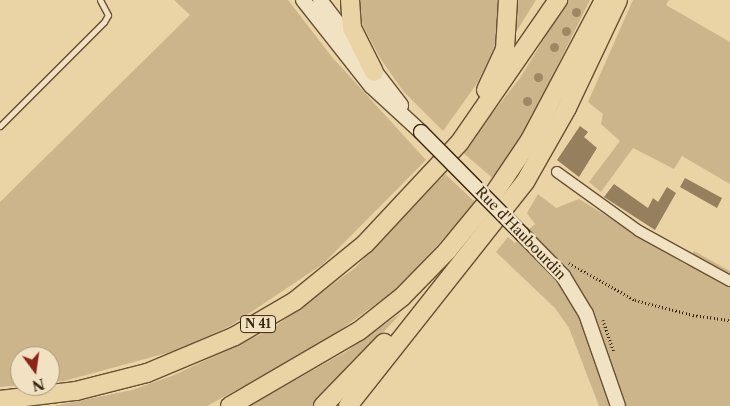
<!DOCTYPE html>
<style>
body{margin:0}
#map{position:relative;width:730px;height:406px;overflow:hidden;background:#ead3a4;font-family:"Libre Caslon Text",serif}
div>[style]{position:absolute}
.green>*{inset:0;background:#ccb58b}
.building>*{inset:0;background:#967f5c}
.path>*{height:2.5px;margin-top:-1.25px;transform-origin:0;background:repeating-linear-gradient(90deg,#3c250f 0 1px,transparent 0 3.5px)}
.roads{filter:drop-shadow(1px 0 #685034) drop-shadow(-1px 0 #685034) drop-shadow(0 1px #685034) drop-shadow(0 -1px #685034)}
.lane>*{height:5px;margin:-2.5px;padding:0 2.5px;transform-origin:2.5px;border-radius:2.5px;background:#f1e2c4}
.street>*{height:10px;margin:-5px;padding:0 5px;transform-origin:5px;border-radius:5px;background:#f1e2c4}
.secondary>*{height:14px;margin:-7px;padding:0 7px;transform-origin:7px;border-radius:7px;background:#f1e2c4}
.highway>*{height:18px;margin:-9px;padding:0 9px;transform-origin:9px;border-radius:9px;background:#ead3a4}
.bridges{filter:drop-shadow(1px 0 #3c250f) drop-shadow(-1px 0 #3c250f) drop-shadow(0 1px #3c250f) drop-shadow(0 -1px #3c250f)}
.secondary-bridge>*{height:14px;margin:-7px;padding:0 7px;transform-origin:7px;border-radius:7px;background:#f1e2c4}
.trees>*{width:9px;height:9px;margin:-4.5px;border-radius:50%;background:#9e8763}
span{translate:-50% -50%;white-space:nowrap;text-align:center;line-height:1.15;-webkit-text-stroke:4.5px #f1e2c4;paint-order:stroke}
.shield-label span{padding:1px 4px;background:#f1e2c4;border:1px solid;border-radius:4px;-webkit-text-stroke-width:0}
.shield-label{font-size:12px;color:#3c250f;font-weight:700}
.street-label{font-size:14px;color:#3c250f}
.north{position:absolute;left:10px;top:346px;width:50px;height:50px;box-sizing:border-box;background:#f1e2c4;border:1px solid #a9967c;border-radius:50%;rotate:166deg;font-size:14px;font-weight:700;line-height:20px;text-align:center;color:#3c250f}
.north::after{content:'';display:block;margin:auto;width:18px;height:22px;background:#8f2418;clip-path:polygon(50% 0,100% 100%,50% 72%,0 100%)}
</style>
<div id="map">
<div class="green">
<i style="clip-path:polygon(174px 0,288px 0,332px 57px,426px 160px,323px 264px,230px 326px,178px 350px,64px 381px,50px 382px,50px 356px,20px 356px,20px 385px,0 387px,0 202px,190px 15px)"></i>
<i style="clip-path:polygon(359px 0,499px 0,501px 12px,495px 46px,478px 82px,443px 131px,403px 91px,380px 58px,363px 26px)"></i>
<i style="clip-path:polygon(516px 0,536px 0,516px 32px,517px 14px)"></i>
<i style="clip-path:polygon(568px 0,590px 0,536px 109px,495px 180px,462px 152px,520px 78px)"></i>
<i style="clip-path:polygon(633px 0,669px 0,666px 5px,730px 42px,730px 184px,682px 156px,674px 169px,633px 148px,601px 192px,589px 182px,620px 141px,601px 124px,603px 114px,588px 102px)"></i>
<i style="clip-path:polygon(445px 174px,476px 203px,398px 288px,322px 343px,207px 406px,54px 406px,132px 390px,172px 376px,272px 329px,355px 268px)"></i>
<i style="clip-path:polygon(538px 194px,556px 208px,579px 199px,686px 265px,694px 251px,730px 271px,730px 406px,599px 406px,569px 328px,555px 308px,496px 252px,508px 237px,515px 243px,535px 224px,527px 213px)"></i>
<i style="clip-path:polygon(401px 313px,315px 406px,249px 406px,347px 351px)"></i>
</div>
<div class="building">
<i style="clip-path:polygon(580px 126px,588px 132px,584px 137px,597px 148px,579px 177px,557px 160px)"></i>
<i style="clip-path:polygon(685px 178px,722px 198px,717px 208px,680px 187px)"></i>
<i style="clip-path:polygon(614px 184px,648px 208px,653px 198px,658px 202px,667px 187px,676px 193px,655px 230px,604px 197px)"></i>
</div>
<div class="path">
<i style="left:569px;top:263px;width:76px;rotate:29.3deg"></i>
<i style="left:635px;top:300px;width:60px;rotate:14.5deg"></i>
<i style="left:693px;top:315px;width:37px;rotate:8deg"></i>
<i style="left:603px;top:320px;width:34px;rotate:71deg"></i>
</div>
<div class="roads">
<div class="lane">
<i style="left:0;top:126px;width:147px;rotate:-45deg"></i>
<i style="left:104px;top:22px;width:8px;rotate:-60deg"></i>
<i style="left:108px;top:15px;width:17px;rotate:-118deg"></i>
</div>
<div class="street">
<i style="left:557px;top:172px;width:101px;rotate:35.7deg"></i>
<i style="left:639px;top:231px;width:104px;rotate:28.8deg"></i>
</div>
<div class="secondary">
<i style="left:303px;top:0;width:110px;rotate:51.7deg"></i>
<i style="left:371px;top:86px;width:68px;rotate:42.6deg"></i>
<i style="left:320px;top:0;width:133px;rotate:52.4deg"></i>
<i style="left:522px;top:234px;width:59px;rotate:45.7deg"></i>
<i style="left:563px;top:276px;width:44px;rotate:58.8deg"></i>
<i style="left:586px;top:314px;width:97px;rotate:70.8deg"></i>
</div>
<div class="highway">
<i style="left:350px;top:0;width:28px;rotate:86deg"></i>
<i style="left:352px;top:28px;width:49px;rotate:63.4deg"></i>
<i style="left:486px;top:90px;width:45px;rotate:-65.1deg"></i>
<i style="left:505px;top:49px;width:49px;rotate:-86.5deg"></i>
<i style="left:0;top:400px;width:77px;rotate:-6.8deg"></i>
<i style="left:76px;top:391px;width:73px;rotate:-14.2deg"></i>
<i style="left:147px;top:373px;width:95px;rotate:-22.8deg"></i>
<i style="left:235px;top:336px;width:69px;rotate:-30.3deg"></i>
<i style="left:295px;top:301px;width:90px;rotate:-39.2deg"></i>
<i style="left:365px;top:244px;width:139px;rotate:-47deg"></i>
<i style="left:460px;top:142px;width:173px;rotate:-55.4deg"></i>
<i style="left:230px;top:406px;width:149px;rotate:-30.2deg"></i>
<i style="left:359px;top:331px;width:55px;rotate:-38.3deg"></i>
<i style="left:402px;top:297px;width:64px;rotate:-45.6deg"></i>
<i style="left:447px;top:251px;width:72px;rotate:-50.6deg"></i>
<i style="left:493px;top:195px;width:66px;rotate:-56.1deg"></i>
<i style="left:530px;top:140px;width:158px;rotate:-62.1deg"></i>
<i style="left:323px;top:406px;width:88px;rotate:-45.9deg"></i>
<i style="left:348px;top:406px;width:285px;rotate:-51.7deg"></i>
<i style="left:525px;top:182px;width:85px;rotate:-60.4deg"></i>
<i style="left:567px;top:108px;width:119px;rotate:-64.7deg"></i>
</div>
</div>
<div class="bridges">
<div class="secondary-bridge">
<i style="left:421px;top:132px;width:144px;rotate:45.3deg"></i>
</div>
</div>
<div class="trees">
<i style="left:576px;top:12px"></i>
<i style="left:566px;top:31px"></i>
<i style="left:554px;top:47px"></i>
<i style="left:538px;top:77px"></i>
<i style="left:527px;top:101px"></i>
</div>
<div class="shield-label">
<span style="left:258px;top:324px">N 41</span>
</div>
<div class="street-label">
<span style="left:521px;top:233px;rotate:46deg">Rue d'Haubourdin</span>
</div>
<div class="north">N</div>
</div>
